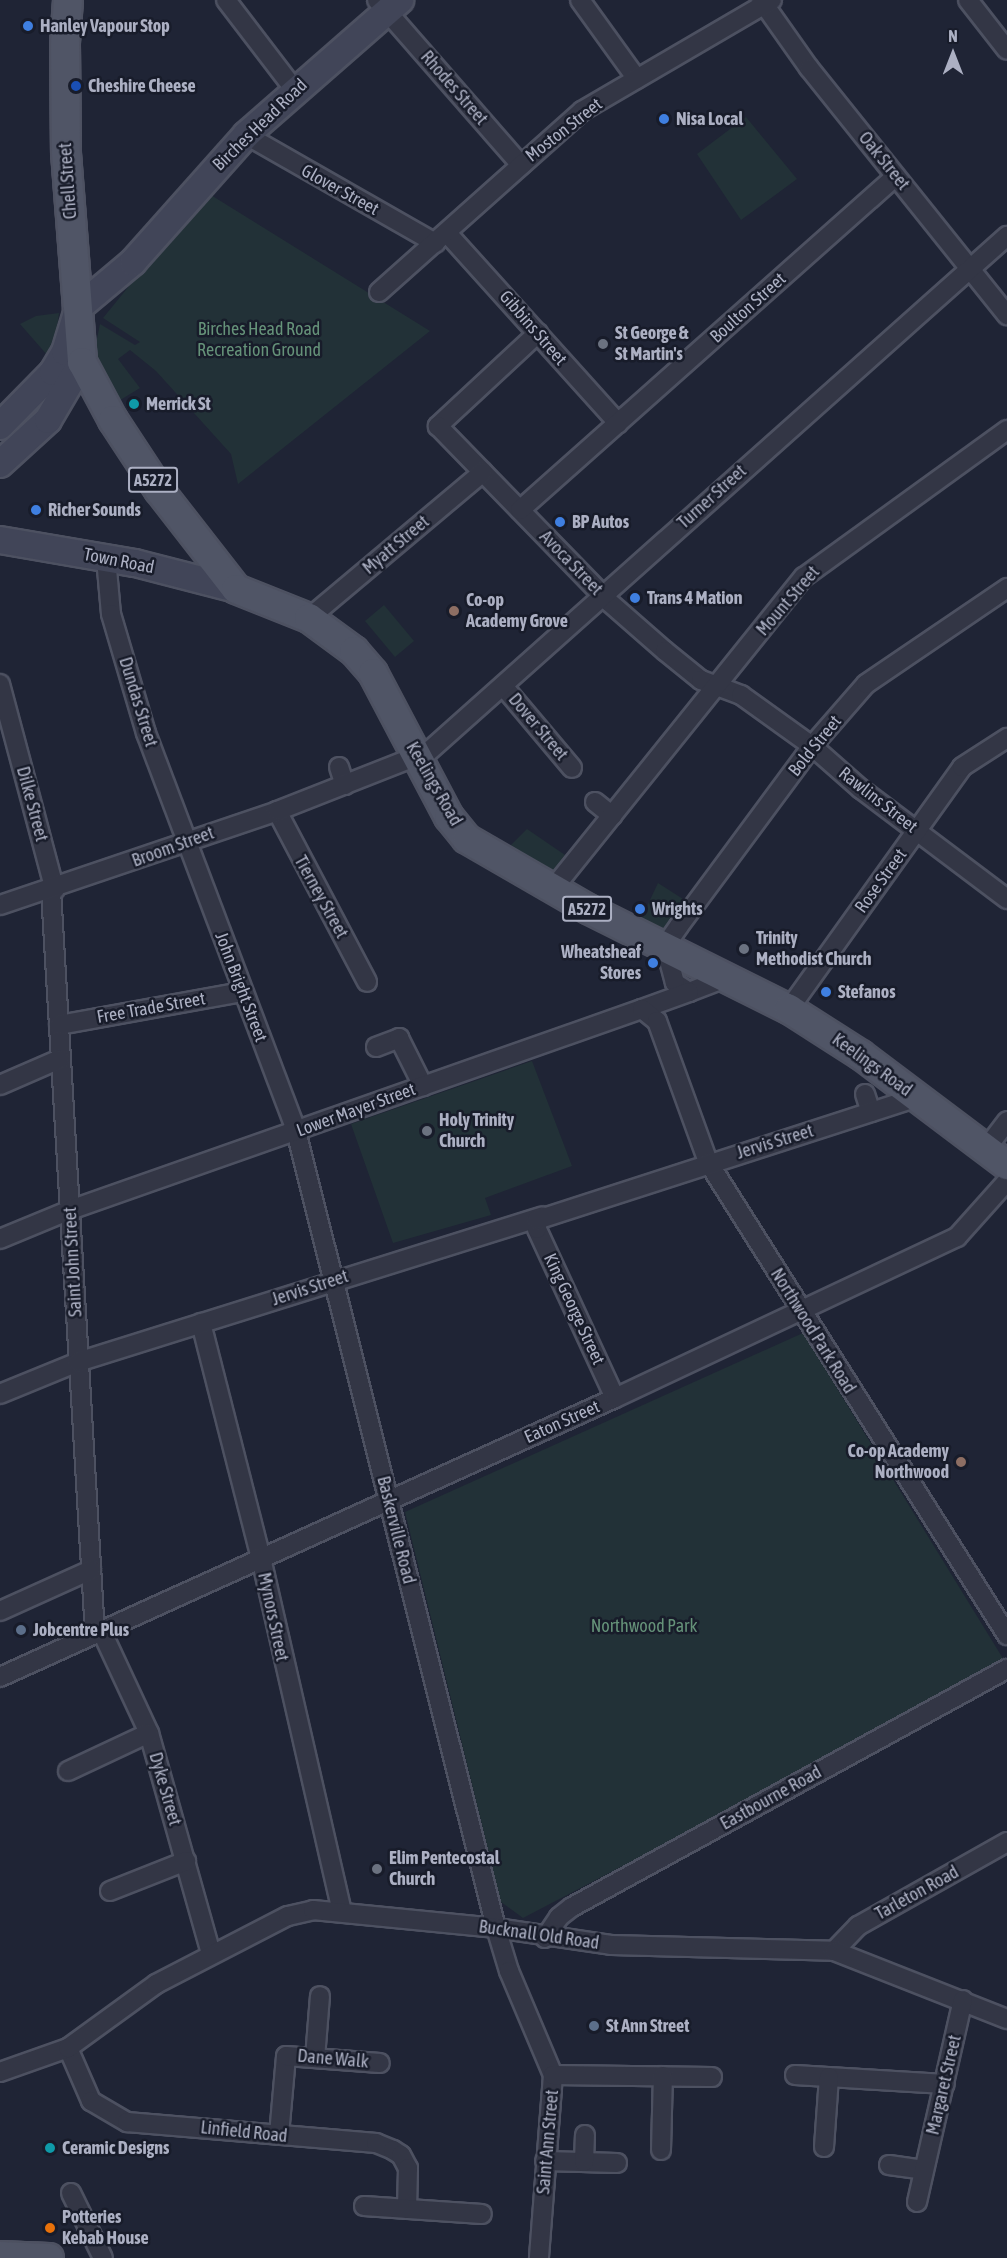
<!DOCTYPE html>
<style>
body{margin:0}
#map{position:relative;width:1007px;height:2258px;overflow:hidden;background:#1f2435;font-family:"Asap Condensed",sans-serif}
div>[style]{position:absolute}
.green>*{inset:0;background:#223137}
.roads{filter:drop-shadow(2px 0 #4d5161) drop-shadow(-2px 0 #4d5161) drop-shadow(0 2px #4d5161) drop-shadow(0 -2px #4d5161)}
.street>*{height:18px;margin:-9px;padding:0 9px;transform-origin:9px;border-radius:9px;background:#333645}
.secondary>*{height:26px;margin:-13px;padding:0 13px;transform-origin:13px;border-radius:13px;background:#414558}
.primary>*{height:28px;margin:-14px;padding:0 14px;transform-origin:14px;border-radius:14px;background:#505566}
.dots>*{width:16px;height:16px;translate:-50% -50%;box-sizing:border-box;border:3px solid #181c2a;border-radius:50%}
span{translate:-50% -50%;white-space:nowrap;text-align:center;line-height:1.15;-webkit-text-stroke:5px #181c2a;paint-order:stroke}
.shield-label span{padding:2px 4px;background:#181c2a;border:2px solid;border-radius:4px;-webkit-text-stroke-width:0}
.shield-label{font-size:16px;color:#acb0c3;font-weight:700}
.poi-label{font-size:18px;color:#acb0c3;font-weight:700}
.left{translate:0 -50%;text-align:left}
.right{translate:-100% -50%;text-align:right}
.street-label{font-size:18px;color:#acb0c3}
.park-label{font-size:18px;color:#659279}
.north{position:absolute;left:923px;top:24px;width:60px;height:60px;-webkit-text-stroke:4px #181c2a;paint-order:stroke;rotate:0deg;font-size:16px;font-weight:700;line-height:24px;text-align:center;color:#acb0c3}
.north::after{content:'';display:block;margin:auto;width:21px;height:27px;background:#acb0c3;clip-path:polygon(50% 0,100% 100%,50% 72%,0 100%)}
</style>
<div id="map">
<div class="green">
<i style="clip-path:polygon(746px 117px,797px 179px,741px 220px,697px 154px)"></i>
<i style="clip-path:polygon(206px 192px,430px 331px,238px 484px,231px 454px,156px 371px,130px 350px,118px 359px,140px 388px,117px 402px,94px 353px,100px 324px,135px 345px,140px 342px,103px 318px)"></i>
<i style="clip-path:polygon(59px 313px,56px 335px,48px 356px,20px 324px,36px 316px)"></i>
<i style="clip-path:polygon(384px 605px,414px 641px,395px 657px,365px 621px)"></i>
<i style="clip-path:polygon(527px 829px,565px 855px,553px 871px,508px 848px)"></i>
<i style="clip-path:polygon(658px 883px,683px 899px,663px 930px,641px 919px)"></i>
<i style="clip-path:polygon(532px 1061px,572px 1166px,485px 1198px,491px 1215px,393px 1243px,351px 1124px)"></i>
<i style="clip-path:polygon(803px 1333px,1007px 1665px,523px 1918px,501px 1902px,405px 1512px)"></i>
</div>
<div class="roads">
<div class="street">
<i style="left:226px;top:0;width:112px;rotate:52.6deg"></i>
<i style="left:377px;top:0;width:219px;rotate:48.9deg"></i>
<i style="left:580px;top:0;width:97px;rotate:54.2deg"></i>
<i style="left:761px;top:0;width:83px;rotate:54.8deg"></i>
<i style="left:809px;top:68px;width:317px;rotate:51.3deg"></i>
<i style="left:968px;top:0;width:63px;rotate:52deg"></i>
<i style="left:246px;top:135px;width:218px;rotate:29.7deg"></i>
<i style="left:447px;top:233px;width:256px;rotate:48deg"></i>
<i style="left:379px;top:292px;width:272px;rotate:-41.7deg"></i>
<i style="left:582px;top:111px;width:220px;rotate:-30.3deg"></i>
<i style="left:538px;top:333px;width:137px;rotate:137.1deg"></i>
<i style="left:438px;top:426px;width:245px;rotate:45.8deg"></i>
<i style="left:609px;top:602px;width:74px;rotate:41.2deg"></i>
<i style="left:665px;top:651px;width:46px;rotate:38.9deg"></i>
<i style="left:701px;top:680px;width:43px;rotate:20.6deg"></i>
<i style="left:741px;top:695px;width:87px;rotate:35.7deg"></i>
<i style="left:812px;top:746px;width:65px;rotate:41.3deg"></i>
<i style="left:861px;top:789px;width:183px;rotate:37deg"></i>
<i style="left:520px;top:510px;width:502px;rotate:-41.61deg"></i>
<i style="left:106px;top:558px;width:56px;rotate:84.9deg"></i>
<i style="left:111px;top:614px;width:124px;rotate:73.6deg"></i>
<i style="left:146px;top:733px;width:425px;rotate:69.3deg"></i>
<i style="left:296px;top:1131px;width:822px;rotate:75.91deg"></i>
<i style="left:496px;top:1928px;width:45px;rotate:73.2deg"></i>
<i style="left:509px;top:1971px;width:113px;rotate:67.1deg"></i>
<i style="left:553px;top:2075px;width:184px;rotate:94.4deg"></i>
<i style="left:309px;top:618px;width:227px;rotate:-40deg"></i>
<i style="left:0;top:684px;width:213px;rotate:75.1deg"></i>
<i style="left:503px;top:686px;width:107px;rotate:49.9deg"></i>
<i style="left:419px;top:760px;width:788px;rotate:-41.71deg"></i>
<i style="left:339px;top:767px;width:19px;rotate:72deg"></i>
<i style="left:595px;top:802px;width:22px;rotate:39deg"></i>
<i style="left:277px;top:811px;width:193px;rotate:62.2deg"></i>
<i style="left:552px;top:890px;width:402px;rotate:-51.2deg"></i>
<i style="left:804px;top:577px;width:251px;rotate:-35.9deg"></i>
<i style="left:51px;top:891px;width:743px;rotate:86.61deg"></i>
<i style="left:0;top:905px;width:293px;rotate:-18.7deg"></i>
<i style="left:277px;top:811px;width:150px;rotate:-21.4deg"></i>
<i style="left:728px;top:977px;width:42px;rotate:159deg"></i>
<i style="left:689px;top:992px;width:17px;rotate:-147deg"></i>
<i style="left:675px;top:983px;width:38px;rotate:-105deg"></i>
<i style="left:665px;top:946px;width:24px;rotate:-55deg"></i>
<i style="left:679px;top:926px;width:224px;rotate:-53.5deg"></i>
<i style="left:812px;top:746px;width:82px;rotate:-48.9deg"></i>
<i style="left:866px;top:684px;width:171px;rotate:-34.2deg"></i>
<i style="left:642px;top:1009px;width:50px;rotate:-19.9deg"></i>
<i style="left:789px;top:1009px;width:297px;rotate:-54.4deg"></i>
<i style="left:962px;top:767px;width:54px;rotate:-32.8deg"></i>
<i style="left:59px;top:1025px;width:186px;rotate:-10.2deg"></i>
<i style="left:376px;top:1047px;width:25px;rotate:-21deg"></i>
<i style="left:399px;top:1038px;width:54px;rotate:63.4deg"></i>
<i style="left:0;top:1085px;width:65px;rotate:-23.4deg"></i>
<i style="left:865px;top:1094px;width:19px;rotate:72deg"></i>
<i style="left:986px;top:1149px;width:35px;rotate:-53deg"></i>
<i style="left:0;top:1239px;width:76px;rotate:-22.5deg"></i>
<i style="left:70px;top:1210px;width:606px;rotate:-19.36deg"></i>
<i style="left:642px;top:1009px;width:19px;rotate:39deg"></i>
<i style="left:657px;top:1021px;width:150px;rotate:70.1deg"></i>
<i style="left:708px;top:1162px;width:560px;rotate:57.7deg"></i>
<i style="left:201px;top:1323px;width:243px;rotate:75.7deg"></i>
<i style="left:261px;top:1558px;width:362px;rotate:77.1deg"></i>
<i style="left:0;top:1394px;width:84px;rotate:-22.3deg"></i>
<i style="left:78px;top:1362px;width:487px;rotate:-17.4deg"></i>
<i style="left:615px;top:1398px;width:186px;rotate:-114.8deg"></i>
<i style="left:537px;top:1229px;width:9px;rotate:-90deg"></i>
<i style="left:537px;top:1220px;width:399px;rotate:-17.9deg"></i>
<i style="left:0;top:1611px;width:100px;rotate:-24.3deg"></i>
<i style="left:101px;top:1630px;width:114px;rotate:65deg"></i>
<i style="left:149px;top:1733px;width:230px;rotate:74.3deg"></i>
<i style="left:0;top:1677px;width:675px;rotate:-24.4deg"></i>
<i style="left:615px;top:1398px;width:378px;rotate:-25.2deg"></i>
<i style="left:957px;top:1237px;width:75px;rotate:-48.2deg"></i>
<i style="left:68px;top:1771px;width:89px;rotate:-25.1deg"></i>
<i style="left:110px;top:1891px;width:82px;rotate:-21.5deg"></i>
<i style="left:545px;top:1938px;width:25px;rotate:-56deg"></i>
<i style="left:559px;top:1917px;width:16px;rotate:-38deg"></i>
<i style="left:572px;top:1907px;width:496px;rotate:-28.7deg"></i>
<i style="left:834px;top:1951px;width:35px;rotate:-46deg"></i>
<i style="left:858px;top:1926px;width:171px;rotate:-29.4deg"></i>
<i style="left:68px;top:2048px;width:58px;rotate:66.5deg"></i>
<i style="left:91px;top:2101px;width:42px;rotate:30.3deg"></i>
<i style="left:127px;top:2122px;width:250px;rotate:4.8deg"></i>
<i style="left:376px;top:2143px;width:18px;rotate:22deg"></i>
<i style="left:393px;top:2150px;width:9px;rotate:32deg"></i>
<i style="left:401px;top:2155px;width:15px;rotate:62deg"></i>
<i style="left:408px;top:2168px;width:41px;rotate:91.4deg"></i>
<i style="left:315px;top:2058px;width:62px;rotate:-85.4deg"></i>
<i style="left:0;top:2072px;width:72px;rotate:-19.4deg"></i>
<i style="left:68px;top:2048px;width:109px;rotate:-36deg"></i>
<i style="left:156px;top:1984px;width:148px;rotate:-27.3deg"></i>
<i style="left:288px;top:1916px;width:26px;rotate:-13deg"></i>
<i style="left:313px;top:1910px;width:184px;rotate:5.6deg"></i>
<i style="left:496px;top:1928px;width:116px;rotate:8.4deg"></i>
<i style="left:611px;top:1945px;width:223px;rotate:1.5deg"></i>
<i style="left:834px;top:1951px;width:186px;rotate:21.5deg"></i>
<i style="left:553px;top:2075px;width:159px;rotate:0.7deg"></i>
<i style="left:795px;top:2075px;width:150px;rotate:3.4deg"></i>
<i style="left:279px;top:2135px;width:79px;rotate:-84.9deg"></i>
<i style="left:286px;top:2056px;width:94px;rotate:4.3deg"></i>
<i style="left:824px;top:2147px;width:70px;rotate:-85.9deg"></i>
<i style="left:661px;top:2150px;width:74px;rotate:-88.5deg"></i>
<i style="left:545px;top:2161px;width:72px;rotate:1.6deg"></i>
<i style="left:584px;top:2162px;width:27px;rotate:-88deg"></i>
<i style="left:889px;top:2165px;width:35px;rotate:8deg"></i>
<i style="left:71px;top:2193px;width:72px;rotate:63.8deg"></i>
<i style="left:917px;top:2202px;width:207px;rotate:-77.2deg"></i>
<i style="left:364px;top:2206px;width:118px;rotate:3.9deg"></i>
</div>
<div class="secondary">
<i style="left:77px;top:309px;width:73px;rotate:-40deg"></i>
<i style="left:133px;top:262px;width:170px;rotate:-48.3deg"></i>
<i style="left:246px;top:135px;width:205px;rotate:-41.2deg"></i>
<i style="left:0;top:426px;width:76px;rotate:-45.5deg"></i>
<i style="left:53px;top:372px;width:23px;rotate:-59deg"></i>
<i style="left:65px;top:352px;width:38px;rotate:-73deg"></i>
<i style="left:0;top:464px;width:65px;rotate:-42.5deg"></i>
<i style="left:48px;top:420px;width:67px;rotate:-59.6deg"></i>
<i style="left:0;top:540px;width:137px;rotate:9.7deg"></i>
<i style="left:135px;top:563px;width:104px;rotate:14.4deg"></i>
</div>
<div class="primary">
<i style="left:68px;top:0;width:43px;rotate:94deg"></i>
<i style="left:65px;top:43px;width:110px;rotate:89.5deg"></i>
<i style="left:66px;top:153px;width:210px;rotate:85.6deg"></i>
<i style="left:82px;top:362px;width:66px;rotate:61.9deg"></i>
<i style="left:113px;top:420px;width:84px;rotate:56.7deg"></i>
<i style="left:159px;top:490px;width:125px;rotate:52.1deg"></i>
<i style="left:236px;top:589px;width:79px;rotate:21.7deg"></i>
<i style="left:309px;top:618px;width:56px;rotate:36.3deg"></i>
<i style="left:354px;top:651px;width:29px;rotate:49deg"></i>
<i style="left:373px;top:673px;width:163px;rotate:62.2deg"></i>
<i style="left:449px;top:817px;width:28px;rotate:51deg"></i>
<i style="left:467px;top:839px;width:140px;rotate:30deg"></i>
<i style="left:588px;top:909px;width:225px;rotate:26.5deg"></i>
<i style="left:789px;top:1009px;width:85px;rotate:32.6deg"></i>
<i style="left:861px;top:1055px;width:183px;rotate:37deg"></i>
<i style="left:0;top:2256px;width:49px;rotate:2.3deg"></i>
</div>
</div>
<div class="dots">
<i style="left:28px;top:26px;background:#3f7fe0"></i>
<i style="left:76px;top:86px;background:#1a4fb4"></i>
<i style="left:664px;top:119px;background:#3f7fe0"></i>
<i style="left:603px;top:344px;background:#6b7280"></i>
<i style="left:134px;top:404px;background:#0f9aa8"></i>
<i style="left:36px;top:510px;background:#3f7fe0"></i>
<i style="left:560px;top:522px;background:#3f7fe0"></i>
<i style="left:635px;top:598px;background:#3f7fe0"></i>
<i style="left:454px;top:611px;background:#8d6e63"></i>
<i style="left:640px;top:909px;background:#3f7fe0"></i>
<i style="left:744px;top:949px;background:#6b7280"></i>
<i style="left:653px;top:963px;background:#3f7fe0"></i>
<i style="left:826px;top:992px;background:#3f7fe0"></i>
<i style="left:427px;top:1131px;background:#6b7280"></i>
<i style="left:961px;top:1462px;background:#8d6e63"></i>
<i style="left:21px;top:1630px;background:#5c6f8a"></i>
<i style="left:377px;top:1869px;background:#6b7280"></i>
<i style="left:594px;top:2026px;background:#5c6f8a"></i>
<i style="left:50px;top:2148px;background:#0f9aa8"></i>
<i style="left:50px;top:2228px;background:#e8710a"></i>
</div>
<div class="shield-label">
<span style="left:153px;top:480px">A5272</span>
<span style="left:587px;top:909px">A5272</span>
</div>
<div class="poi-label">
<span class="left" style="left:40px;top:26px">Hanley Vapour Stop</span>
<span class="left" style="left:88px;top:86px">Cheshire Cheese</span>
<span class="left" style="left:676px;top:119px">Nisa Local</span>
<span class="left" style="left:615px;top:344px">St George &amp;<br>St Martin's</span>
<span class="left" style="left:146px;top:404px">Merrick St</span>
<span class="left" style="left:48px;top:510px">Richer Sounds</span>
<span class="left" style="left:572px;top:522px">BP Autos</span>
<span class="left" style="left:647px;top:598px">Trans 4 Mation</span>
<span class="left" style="left:466px;top:611px">Co-op<br>Academy Grove</span>
<span class="left" style="left:652px;top:909px">Wrights</span>
<span class="left" style="left:756px;top:949px">Trinity<br>Methodist Church</span>
<span class="right" style="left:641px;top:963px">Wheatsheaf<br>Stores</span>
<span class="left" style="left:838px;top:992px">Stefanos</span>
<span class="left" style="left:439px;top:1131px">Holy Trinity<br>Church</span>
<span class="right" style="left:949px;top:1462px">Co-op Academy<br>Northwood</span>
<span class="left" style="left:33px;top:1630px">Jobcentre Plus</span>
<span class="left" style="left:389px;top:1869px">Elim Pentecostal<br>Church</span>
<span class="left" style="left:606px;top:2026px">St Ann Street</span>
<span class="left" style="left:62px;top:2148px">Ceramic Designs</span>
<span class="left" style="left:62px;top:2228px">Potteries<br>Kebab House</span>
</div>
<div class="street-label">
<span style="left:454px;top:88px;rotate:49deg">Rhodes Street</span>
<span style="left:260px;top:125px;rotate:-44deg">Birches Head Road</span>
<span style="left:564px;top:130px;rotate:-38deg">Moston Street</span>
<span style="left:884px;top:161px;rotate:51deg">Oak Street</span>
<span style="left:68px;top:181px;rotate:-94deg">Chell Street</span>
<span style="left:340px;top:190px;rotate:29deg">Glover Street</span>
<span style="left:748px;top:308px;rotate:-42deg">Boulton Street</span>
<span style="left:533px;top:328px;rotate:49deg">Gibbins Street</span>
<span style="left:712px;top:497px;rotate:-42deg">Turner Street</span>
<span style="left:396px;top:545px;rotate:-40deg">Myatt Street</span>
<span style="left:119px;top:561px;rotate:11deg">Town Road</span>
<span style="left:571px;top:563px;rotate:46deg">Avoca Street</span>
<span style="left:788px;top:601px;rotate:-49deg">Mount Street</span>
<span style="left:138px;top:702px;rotate:73deg">Dundas Street</span>
<span style="left:538px;top:727px;rotate:50deg">Dover Street</span>
<span style="left:815px;top:746px;rotate:-51deg">Bold Street</span>
<span style="left:434px;top:784px;rotate:60deg">Keelings Road</span>
<span style="left:878px;top:800px;rotate:38deg">Rawlins Street</span>
<span style="left:32px;top:804px;rotate:75deg">Dilke Street</span>
<span style="left:173px;top:847px;rotate:-20deg">Broom Street</span>
<span style="left:881px;top:881px;rotate:-54deg">Rose Street</span>
<span style="left:321px;top:897px;rotate:61deg">Tierney Street</span>
<span style="left:241px;top:987px;rotate:69deg">John Bright Street</span>
<span style="left:151px;top:1008px;rotate:-10deg">Free Trade Street</span>
<span style="left:872px;top:1065px;rotate:36deg">Keelings Road</span>
<span style="left:356px;top:1110px;rotate:-20deg">Lower Mayer Street</span>
<span style="left:775px;top:1142px;rotate:-17deg">Jervis Street</span>
<span style="left:73px;top:1262px;rotate:-93deg">Saint John Street</span>
<span style="left:310px;top:1288px;rotate:-18deg">Jervis Street</span>
<span style="left:574px;top:1309px;rotate:65deg">King George Street</span>
<span style="left:813px;top:1331px;rotate:58deg">Northwood Park Road</span>
<span style="left:562px;top:1422px;rotate:-24deg">Eaton Street</span>
<span style="left:396px;top:1530px;rotate:76deg">Baskerville Road</span>
<span style="left:273px;top:1617px;rotate:78deg">Mynors Street</span>
<span style="left:165px;top:1789px;rotate:74deg">Dyke Street</span>
<span style="left:771px;top:1798px;rotate:-29deg">Eastbourne Road</span>
<span style="left:917px;top:1893px;rotate:-29deg">Tarleton Road</span>
<span style="left:539px;top:1935px;rotate:8deg">Bucknall Old Road</span>
<span style="left:333px;top:2059px;rotate:5deg">Dane Walk</span>
<span style="left:944px;top:2085px;rotate:-77deg">Margaret Street</span>
<span style="left:244px;top:2132px;rotate:6deg">Linfield Road</span>
<span style="left:548px;top:2142px;rotate:-85deg">Saint Ann Street</span>
</div>
<div class="park-label">
<span style="left:259px;top:340px">Birches Head Road<br>Recreation Ground</span>
<span style="left:644px;top:1626px">Northwood Park</span>
</div>
<div class="north">N</div>
</div>
